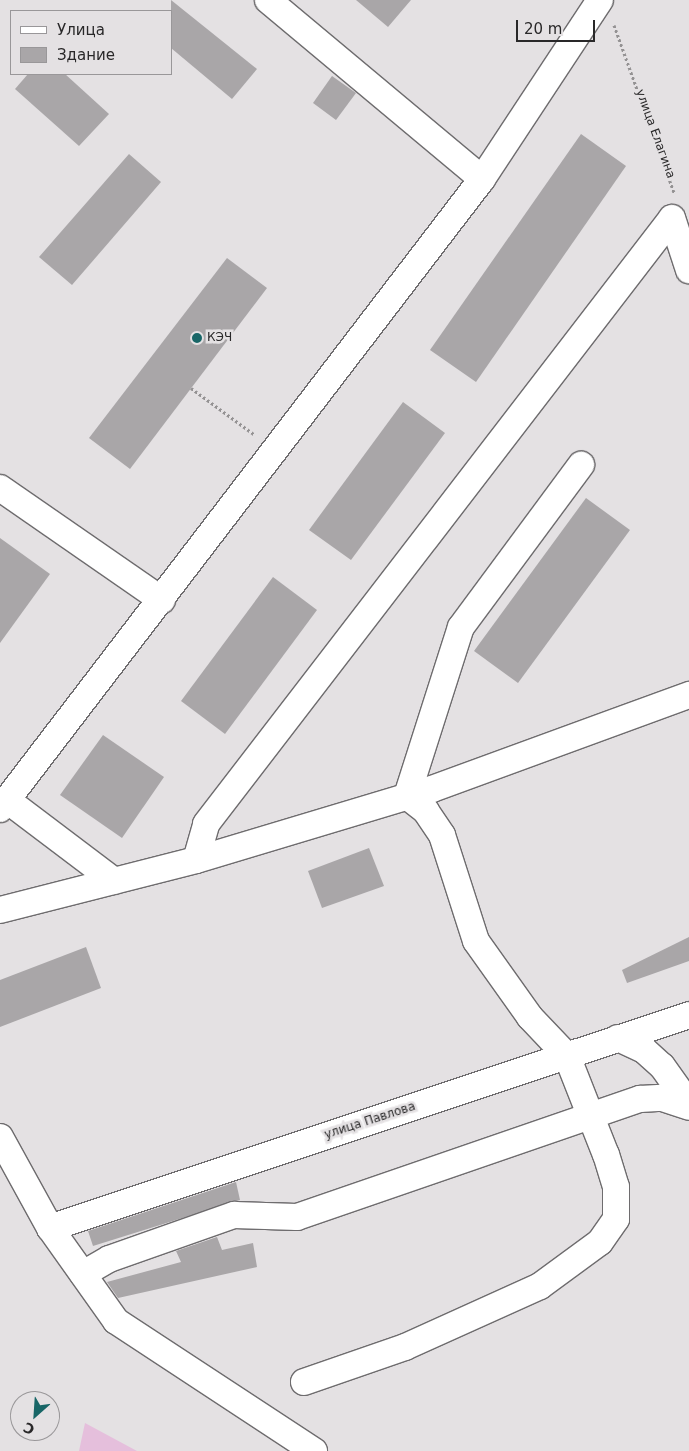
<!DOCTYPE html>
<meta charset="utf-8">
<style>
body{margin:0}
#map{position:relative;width:689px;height:1451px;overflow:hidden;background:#e4e1e3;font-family:"DejaVu Sans",sans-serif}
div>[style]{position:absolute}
.green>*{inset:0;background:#e5bfdc}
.building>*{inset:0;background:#a9a6a8}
.path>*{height:3px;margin-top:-1.5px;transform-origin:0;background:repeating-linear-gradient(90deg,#949293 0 2.5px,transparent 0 5px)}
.roads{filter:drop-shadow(1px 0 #6e6c6e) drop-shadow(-1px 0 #6e6c6e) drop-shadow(0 1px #6e6c6e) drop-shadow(0 -1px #6e6c6e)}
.minor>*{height:26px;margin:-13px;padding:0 13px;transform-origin:13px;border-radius:13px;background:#fff}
.dots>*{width:14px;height:14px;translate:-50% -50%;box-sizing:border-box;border:2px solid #e4e1e3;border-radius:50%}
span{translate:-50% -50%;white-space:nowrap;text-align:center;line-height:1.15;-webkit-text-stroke:5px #e4e1e3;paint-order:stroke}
.street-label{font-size:12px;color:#292829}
.poi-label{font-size:12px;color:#292829}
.left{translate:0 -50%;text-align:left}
.legend{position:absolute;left:10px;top:10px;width:162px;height:65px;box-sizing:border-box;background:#e4e1e3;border:1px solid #999799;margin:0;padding:6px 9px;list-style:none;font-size:15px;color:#292829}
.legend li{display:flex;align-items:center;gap:10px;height:25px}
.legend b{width:25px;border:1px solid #999799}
.north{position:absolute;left:10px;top:1391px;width:50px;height:50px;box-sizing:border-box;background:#e4e1e3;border:1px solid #999799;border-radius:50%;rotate:206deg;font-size:14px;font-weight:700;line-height:20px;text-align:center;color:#292829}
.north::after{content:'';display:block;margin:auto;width:18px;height:22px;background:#186667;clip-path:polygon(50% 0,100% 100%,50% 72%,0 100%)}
.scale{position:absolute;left:516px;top:20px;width:79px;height:22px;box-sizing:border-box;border:2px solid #292829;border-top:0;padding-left:6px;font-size:15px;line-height:18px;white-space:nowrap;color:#292829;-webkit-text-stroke:4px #e4e1e3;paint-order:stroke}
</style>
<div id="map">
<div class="green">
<i style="clip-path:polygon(85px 1423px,137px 1451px,79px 1451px)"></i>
</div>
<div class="building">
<i style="clip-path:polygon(171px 0,257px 69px,232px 99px,171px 48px)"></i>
<i style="clip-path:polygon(356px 0,411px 0,388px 27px)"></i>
<i style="clip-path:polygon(28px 74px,65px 74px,109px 114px,79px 146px,15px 89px)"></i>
<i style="clip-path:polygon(332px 76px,356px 93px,336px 120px,313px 103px)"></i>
<i style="clip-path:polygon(581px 134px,626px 166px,476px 382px,430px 350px)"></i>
<i style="clip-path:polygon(129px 154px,161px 182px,72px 285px,39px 257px)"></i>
<i style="clip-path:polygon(227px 258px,267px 288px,130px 469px,89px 438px)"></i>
<i style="clip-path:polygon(403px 402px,445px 433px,351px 560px,309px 530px)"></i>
<i style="clip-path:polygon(586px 498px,630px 530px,518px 683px,474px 651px)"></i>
<i style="clip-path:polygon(0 538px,50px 574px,0 643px)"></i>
<i style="clip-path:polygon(273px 577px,317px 610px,225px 734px,181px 701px)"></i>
<i style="clip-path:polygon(103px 735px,164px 777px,122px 838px,60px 795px)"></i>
<i style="clip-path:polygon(369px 848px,384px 886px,322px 908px,308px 871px)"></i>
<i style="clip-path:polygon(689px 937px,689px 961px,627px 983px,622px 970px)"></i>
<i style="clip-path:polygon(86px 947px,101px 988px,0 1027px,0 980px)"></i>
<i style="clip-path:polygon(236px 1182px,240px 1200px,93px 1246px,88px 1231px)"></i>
<i style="clip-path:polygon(217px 1237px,222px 1250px,253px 1243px,257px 1267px,118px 1298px,107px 1282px,181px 1262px,176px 1251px)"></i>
</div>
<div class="path">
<i style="left:614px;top:25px;width:178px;rotate:70.3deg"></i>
<i style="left:191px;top:388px;width:79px;rotate:36.3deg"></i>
</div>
<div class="roads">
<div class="minor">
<i style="left:268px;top:0;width:279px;rotate:39.9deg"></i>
<i style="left:672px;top:218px;width:55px;rotate:71.9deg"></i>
<i style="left:0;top:488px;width:197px;rotate:34.7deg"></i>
<i style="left:7px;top:800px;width:134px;rotate:37.1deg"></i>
<i style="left:0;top:809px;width:793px;rotate:-52.58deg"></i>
<i style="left:482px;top:179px;width:214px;rotate:-56.6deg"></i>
<i style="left:196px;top:860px;width:37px;rotate:-74deg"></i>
<i style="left:206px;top:824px;width:764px;rotate:-52.44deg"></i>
<i style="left:0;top:910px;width:202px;rotate:-14.3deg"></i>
<i style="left:196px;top:860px;width:246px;rotate:-16.7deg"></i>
<i style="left:432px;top:789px;width:274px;rotate:-20.1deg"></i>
<i style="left:618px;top:1038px;width:29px;rotate:25deg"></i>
<i style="left:644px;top:1050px;width:24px;rotate:42deg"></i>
<i style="left:662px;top:1066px;width:47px;rotate:54.6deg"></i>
<i style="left:0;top:1137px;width:104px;rotate:61.2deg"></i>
<i style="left:50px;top:1228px;width:114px;rotate:54.6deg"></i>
<i style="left:116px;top:1321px;width:237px;rotate:33.3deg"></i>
<i style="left:50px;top:1228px;width:674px;rotate:-18.43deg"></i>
<i style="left:83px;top:1274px;width:30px;rotate:-30deg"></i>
<i style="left:109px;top:1259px;width:133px;rotate:-19.4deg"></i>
<i style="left:234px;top:1215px;width:63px;rotate:1.8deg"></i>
<i style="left:297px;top:1217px;width:363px;rotate:-19deg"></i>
<i style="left:640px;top:1099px;width:22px;rotate:-3deg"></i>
<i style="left:662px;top:1098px;width:28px;rotate:18deg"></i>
<i style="left:304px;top:1382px;width:107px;rotate:-19.1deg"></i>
<i style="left:405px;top:1347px;width:148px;rotate:-24.3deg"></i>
<i style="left:540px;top:1286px;width:74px;rotate:-36.3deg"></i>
<i style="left:600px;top:1242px;width:28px;rotate:-55deg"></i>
<i style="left:616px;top:1219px;width:32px;rotate:-90deg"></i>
<i style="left:616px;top:1187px;width:34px;rotate:-107deg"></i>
<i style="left:606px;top:1155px;width:106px;rotate:-111.5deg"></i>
<i style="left:567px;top:1056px;width:54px;rotate:-133.5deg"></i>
<i style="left:530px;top:1017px;width:93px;rotate:-125.4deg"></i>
<i style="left:476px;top:941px;width:111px;rotate:-107.8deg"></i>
<i style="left:442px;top:835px;width:29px;rotate:-124deg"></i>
<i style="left:426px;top:811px;width:24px;rotate:-142deg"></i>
<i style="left:407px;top:796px;width:177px;rotate:-72.3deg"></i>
<i style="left:461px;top:627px;width:202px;rotate:-53.5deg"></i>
</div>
</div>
<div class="dots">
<i style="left:197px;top:338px;background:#186667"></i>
</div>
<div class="street-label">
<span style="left:655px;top:134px;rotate:70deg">улица Елагина</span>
<span style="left:370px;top:1121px;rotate:-18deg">улица Павлова</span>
</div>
<div class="poi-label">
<span class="left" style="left:207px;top:338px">КЭЧ</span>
</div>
<ul class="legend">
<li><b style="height:6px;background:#fff"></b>Улица</li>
<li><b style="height:14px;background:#a9a6a8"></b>Здание</li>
</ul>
<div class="north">С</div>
<div class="scale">20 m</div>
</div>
